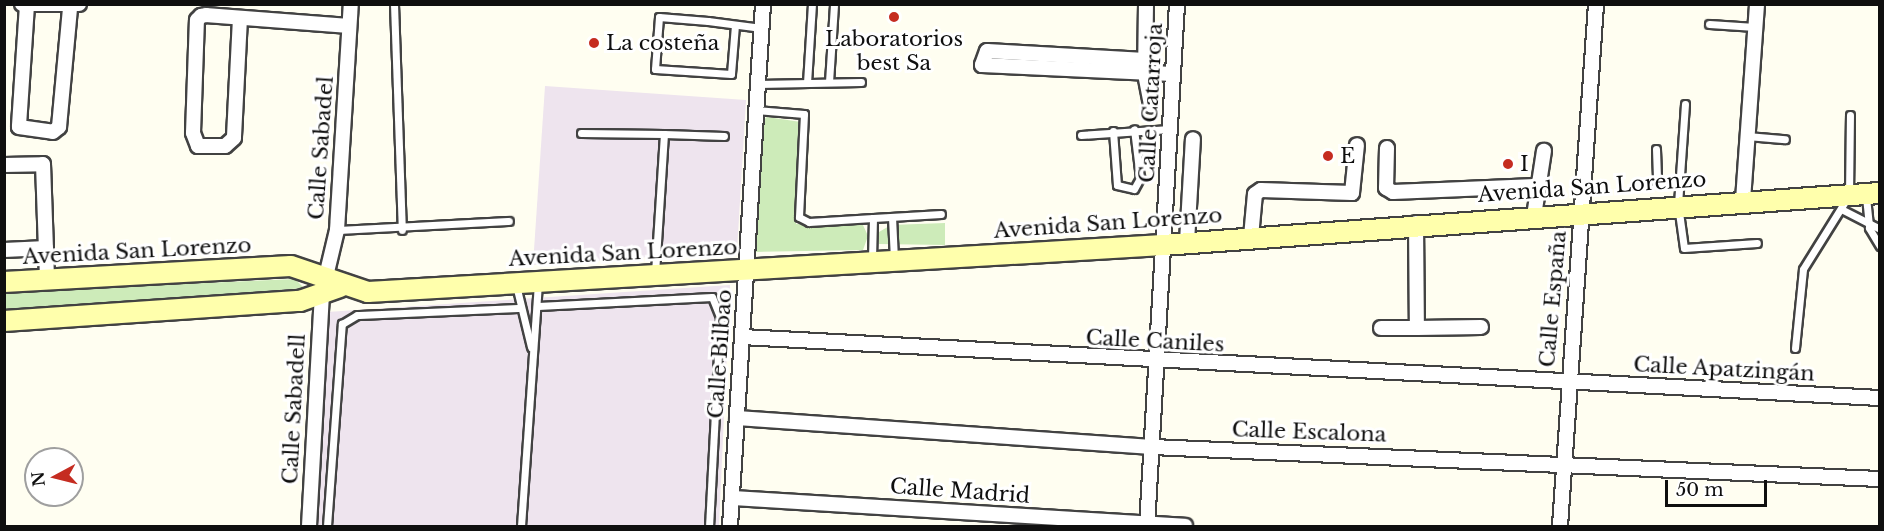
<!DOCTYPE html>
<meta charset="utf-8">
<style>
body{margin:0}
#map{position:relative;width:1884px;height:531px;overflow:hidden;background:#fffef1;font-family:"Libre Baskerville",serif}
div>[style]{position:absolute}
.industrial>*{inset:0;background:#eee4ee}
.green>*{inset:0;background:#cdebb9}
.roads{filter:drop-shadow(2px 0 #424242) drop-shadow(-2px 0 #424242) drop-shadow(0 2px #424242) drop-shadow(0 -2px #424242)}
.service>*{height:7px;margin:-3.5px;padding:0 3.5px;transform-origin:3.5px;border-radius:3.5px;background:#fff}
.minor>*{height:14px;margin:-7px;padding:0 7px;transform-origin:7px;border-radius:7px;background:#fff}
.secondary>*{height:20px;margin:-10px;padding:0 10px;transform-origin:10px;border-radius:10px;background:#ffffac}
.dots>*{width:16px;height:16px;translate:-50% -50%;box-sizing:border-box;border:3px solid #fff;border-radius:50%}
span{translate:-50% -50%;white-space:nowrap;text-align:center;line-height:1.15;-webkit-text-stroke:6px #fff;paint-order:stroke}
.poi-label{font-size:21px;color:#0f0f0f}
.left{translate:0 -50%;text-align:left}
.street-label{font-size:21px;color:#0f0f0f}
.frame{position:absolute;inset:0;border:6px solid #0f0f0f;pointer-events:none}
.north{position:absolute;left:24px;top:447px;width:60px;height:60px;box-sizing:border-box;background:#fff;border:2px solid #9f9f9f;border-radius:50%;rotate:263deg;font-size:16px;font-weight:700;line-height:24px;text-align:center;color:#0f0f0f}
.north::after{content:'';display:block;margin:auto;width:21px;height:27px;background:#c52c21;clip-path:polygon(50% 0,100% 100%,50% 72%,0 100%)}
.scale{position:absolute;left:1665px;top:480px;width:102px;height:27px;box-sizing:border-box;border:3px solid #0f0f0f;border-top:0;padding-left:8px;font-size:18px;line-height:21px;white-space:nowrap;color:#0f0f0f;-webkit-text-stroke:4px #fff;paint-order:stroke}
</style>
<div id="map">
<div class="industrial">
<i style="clip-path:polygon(545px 86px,746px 100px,737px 251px,533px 265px)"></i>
<i style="clip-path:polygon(730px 285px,719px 526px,315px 526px,327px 312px)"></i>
</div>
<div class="green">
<i style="clip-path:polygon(767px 117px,801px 122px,796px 224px,863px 225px,868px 236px,863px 250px,755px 252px,762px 121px)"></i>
<i style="clip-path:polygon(945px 223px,945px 245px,879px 244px,879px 232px,891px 225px)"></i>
<i style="clip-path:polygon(295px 279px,304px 288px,5px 312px,4px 292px)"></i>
</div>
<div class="roads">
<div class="service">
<i style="left:394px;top:4px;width:226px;rotate:88deg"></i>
<i style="left:1709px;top:24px;width:46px;rotate:3.7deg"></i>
<i style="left:735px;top:25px;width:49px;rotate:94.7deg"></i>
<i style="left:731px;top:74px;width:76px;rotate:-176.2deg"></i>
<i style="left:655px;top:69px;width:52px;rotate:-85.6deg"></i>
<i style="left:659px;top:17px;width:49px;rotate:4.7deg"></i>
<i style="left:708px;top:21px;width:54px;rotate:7.4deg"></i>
<i style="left:829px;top:82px;width:78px;rotate:-86.3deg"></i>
<i style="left:807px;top:83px;width:79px;rotate:-86.4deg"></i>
<i style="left:758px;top:84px;width:103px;rotate:-1.1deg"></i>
<i style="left:1685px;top:104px;width:101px;rotate:94deg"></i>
<i style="left:1678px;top:205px;width:43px;rotate:82.1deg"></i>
<i style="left:1684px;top:248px;width:73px;rotate:-3.9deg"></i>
<i style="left:756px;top:110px;width:48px;rotate:4.8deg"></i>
<i style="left:804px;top:114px;width:103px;rotate:92.8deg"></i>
<i style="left:799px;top:217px;width:11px;rotate:27deg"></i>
<i style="left:809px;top:222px;width:64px;rotate:-3.6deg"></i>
<i style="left:873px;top:218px;width:42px;rotate:91.4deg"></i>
<i style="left:1113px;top:131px;width:54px;rotate:85.8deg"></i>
<i style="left:1117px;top:185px;width:17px;rotate:13deg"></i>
<i style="left:1134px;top:189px;width:13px;rotate:-61deg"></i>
<i style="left:1140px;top:178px;width:49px;rotate:-97deg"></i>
<i style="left:581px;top:133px;width:83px;rotate:0.7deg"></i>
<i style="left:1081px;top:135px;width:89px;rotate:-3.9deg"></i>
<i style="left:1747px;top:136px;width:38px;rotate:5deg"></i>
<i style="left:1656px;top:149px;width:32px;rotate:88deg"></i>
<i style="left:1657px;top:181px;width:24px;rotate:2deg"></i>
<i style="left:1866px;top:197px;width:31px;rotate:84deg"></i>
<i style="left:1869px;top:228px;width:21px;rotate:59deg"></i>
<i style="left:1843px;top:210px;width:42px;rotate:27.2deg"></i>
<i style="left:892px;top:217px;width:42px;rotate:87.3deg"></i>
<i style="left:873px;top:218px;width:68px;rotate:-3.4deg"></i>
<i style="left:337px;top:230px;width:172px;rotate:-3deg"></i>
<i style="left:655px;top:273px;width:139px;rotate:-86.3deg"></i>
<i style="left:664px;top:134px;width:60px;rotate:1.9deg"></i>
<i style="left:516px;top:285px;width:64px;rotate:76.4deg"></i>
<i style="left:538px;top:306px;width:174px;rotate:-3deg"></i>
<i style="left:712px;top:297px;width:22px;rotate:68deg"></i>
<i style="left:720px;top:317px;width:209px;rotate:93deg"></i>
<i style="left:1795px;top:348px;width:79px;rotate:-84.2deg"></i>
<i style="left:1803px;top:269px;width:87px;rotate:-58.1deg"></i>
<i style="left:1849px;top:195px;width:80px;rotate:-89.3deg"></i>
<i style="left:327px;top:526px;width:203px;rotate:-85.8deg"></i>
<i style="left:342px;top:324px;width:17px;rotate:-31deg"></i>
<i style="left:357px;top:315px;width:163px;rotate:-2.5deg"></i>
<i style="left:521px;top:526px;width:243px;rotate:-86deg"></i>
</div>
<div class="minor">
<i style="left:22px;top:4px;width:57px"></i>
<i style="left:1146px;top:4px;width:70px;rotate:90.8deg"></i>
<i style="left:1145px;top:74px;width:32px;rotate:79deg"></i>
<i style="left:27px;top:5px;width:122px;rotate:93.8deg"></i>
<i style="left:19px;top:127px;width:34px;rotate:8deg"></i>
<i style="left:53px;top:132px;width:8px;rotate:-40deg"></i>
<i style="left:59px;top:127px;width:120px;rotate:-84.7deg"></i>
<i style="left:240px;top:18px;width:120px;rotate:92.9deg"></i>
<i style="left:234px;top:138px;width:12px;rotate:138deg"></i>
<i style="left:225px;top:146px;width:27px;rotate:180deg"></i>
<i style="left:198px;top:146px;width:14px;rotate:-111deg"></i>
<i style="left:193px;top:133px;width:113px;rotate:-88deg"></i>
<i style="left:197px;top:20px;width:6px;rotate:-45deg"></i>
<i style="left:201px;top:16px;width:5px;rotate:-11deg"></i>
<i style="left:206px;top:15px;width:143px;rotate:4.4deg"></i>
<i style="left:1145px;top:60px;width:158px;rotate:-176.7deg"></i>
<i style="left:987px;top:51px;width:15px;rotate:110deg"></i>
<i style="left:982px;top:65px;width:191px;rotate:2.7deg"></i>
<i style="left:1387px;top:148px;width:40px;rotate:91.4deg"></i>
<i style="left:1386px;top:188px;width:8px;rotate:30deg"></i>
<i style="left:1393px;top:192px;width:142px;rotate:-2.4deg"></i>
<i style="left:4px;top:165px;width:39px;rotate:-1deg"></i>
<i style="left:43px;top:164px;width:115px;rotate:88deg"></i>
<i style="left:1743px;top:200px;width:196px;rotate:-85.9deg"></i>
<i style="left:1534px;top:216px;width:66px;rotate:-81.3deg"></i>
<i style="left:1416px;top:223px;width:105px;rotate:89.5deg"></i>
<i style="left:1417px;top:328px;width:64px;rotate:-0.9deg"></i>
<i style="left:1251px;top:237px;width:43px;rotate:-84.7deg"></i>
<i style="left:1255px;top:194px;width:7px;rotate:-34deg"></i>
<i style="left:1261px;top:190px;width:91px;rotate:1.9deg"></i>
<i style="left:1352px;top:193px;width:48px;rotate:-84.1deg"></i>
<i style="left:1187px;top:242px;width:103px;rotate:-86.7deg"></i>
<i style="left:4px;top:250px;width:42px;rotate:-2.7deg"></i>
<i style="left:1381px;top:328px;width:36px"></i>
<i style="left:742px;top:337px;width:1140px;rotate:3.07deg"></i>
<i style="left:737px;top:418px;width:416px;rotate:4deg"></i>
<i style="left:1152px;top:447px;width:729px;rotate:2.52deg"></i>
<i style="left:732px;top:498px;width:454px;rotate:3.5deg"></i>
<i style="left:309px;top:526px;width:233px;rotate:-86.8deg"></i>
<i style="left:322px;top:293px;width:65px;rotate:-76.6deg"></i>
<i style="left:337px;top:230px;width:226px;rotate:-86.5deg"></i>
<i style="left:730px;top:526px;width:523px;rotate:-86.38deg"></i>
<i style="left:1147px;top:526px;width:523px;rotate:-86.71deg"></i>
<i style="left:1560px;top:526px;width:523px;rotate:-86.05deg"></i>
</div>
<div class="secondary">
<i style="left:4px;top:282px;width:287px;rotate:-3.2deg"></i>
<i style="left:291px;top:266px;width:81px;rotate:18.7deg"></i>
<i style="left:368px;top:292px;width:796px;rotate:-3.38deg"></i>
<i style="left:1163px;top:245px;width:719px;rotate:-4.15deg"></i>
<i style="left:4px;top:321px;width:297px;rotate:-3.9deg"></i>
<i style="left:300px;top:301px;width:42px;rotate:-19.3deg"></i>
</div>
</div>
<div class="dots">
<i style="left:894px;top:17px;background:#c52c21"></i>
<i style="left:594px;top:43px;background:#c52c21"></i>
<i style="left:1328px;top:156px;background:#c52c21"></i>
<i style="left:1508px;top:164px;background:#c52c21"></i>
</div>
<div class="poi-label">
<span style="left:894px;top:51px">Laboratorios<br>best Sa</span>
<span class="left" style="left:606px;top:43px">La costeña</span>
<span class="left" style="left:1340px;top:156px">E</span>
<span class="left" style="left:1520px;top:164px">I</span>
</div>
<div class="street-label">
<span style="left:1151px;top:103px;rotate:-87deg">Calle Catarroja</span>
<span style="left:321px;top:148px;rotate:-86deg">Calle Sabadel</span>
<span style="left:1592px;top:187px;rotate:-4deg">Avenida San Lorenzo</span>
<span style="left:1108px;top:223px;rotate:-4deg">Avenida San Lorenzo</span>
<span style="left:137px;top:251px;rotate:-3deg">Avenida San Lorenzo</span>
<span style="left:623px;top:253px;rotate:-3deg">Avenida San Lorenzo</span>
<span style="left:1553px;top:299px;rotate:-85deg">Calle España</span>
<span style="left:1155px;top:341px;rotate:3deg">Calle Caniles</span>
<span style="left:720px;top:354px;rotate:-86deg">Calle Bilbao</span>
<span style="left:1724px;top:369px;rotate:3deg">Calle Apatzingán</span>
<span style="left:294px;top:409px;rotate:-87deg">Calle Sabadell</span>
<span style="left:1309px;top:432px;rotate:2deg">Calle Escalona</span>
<span style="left:960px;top:491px;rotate:4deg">Calle Madrid</span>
</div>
<div class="frame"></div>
<div class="north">N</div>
<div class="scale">50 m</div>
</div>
